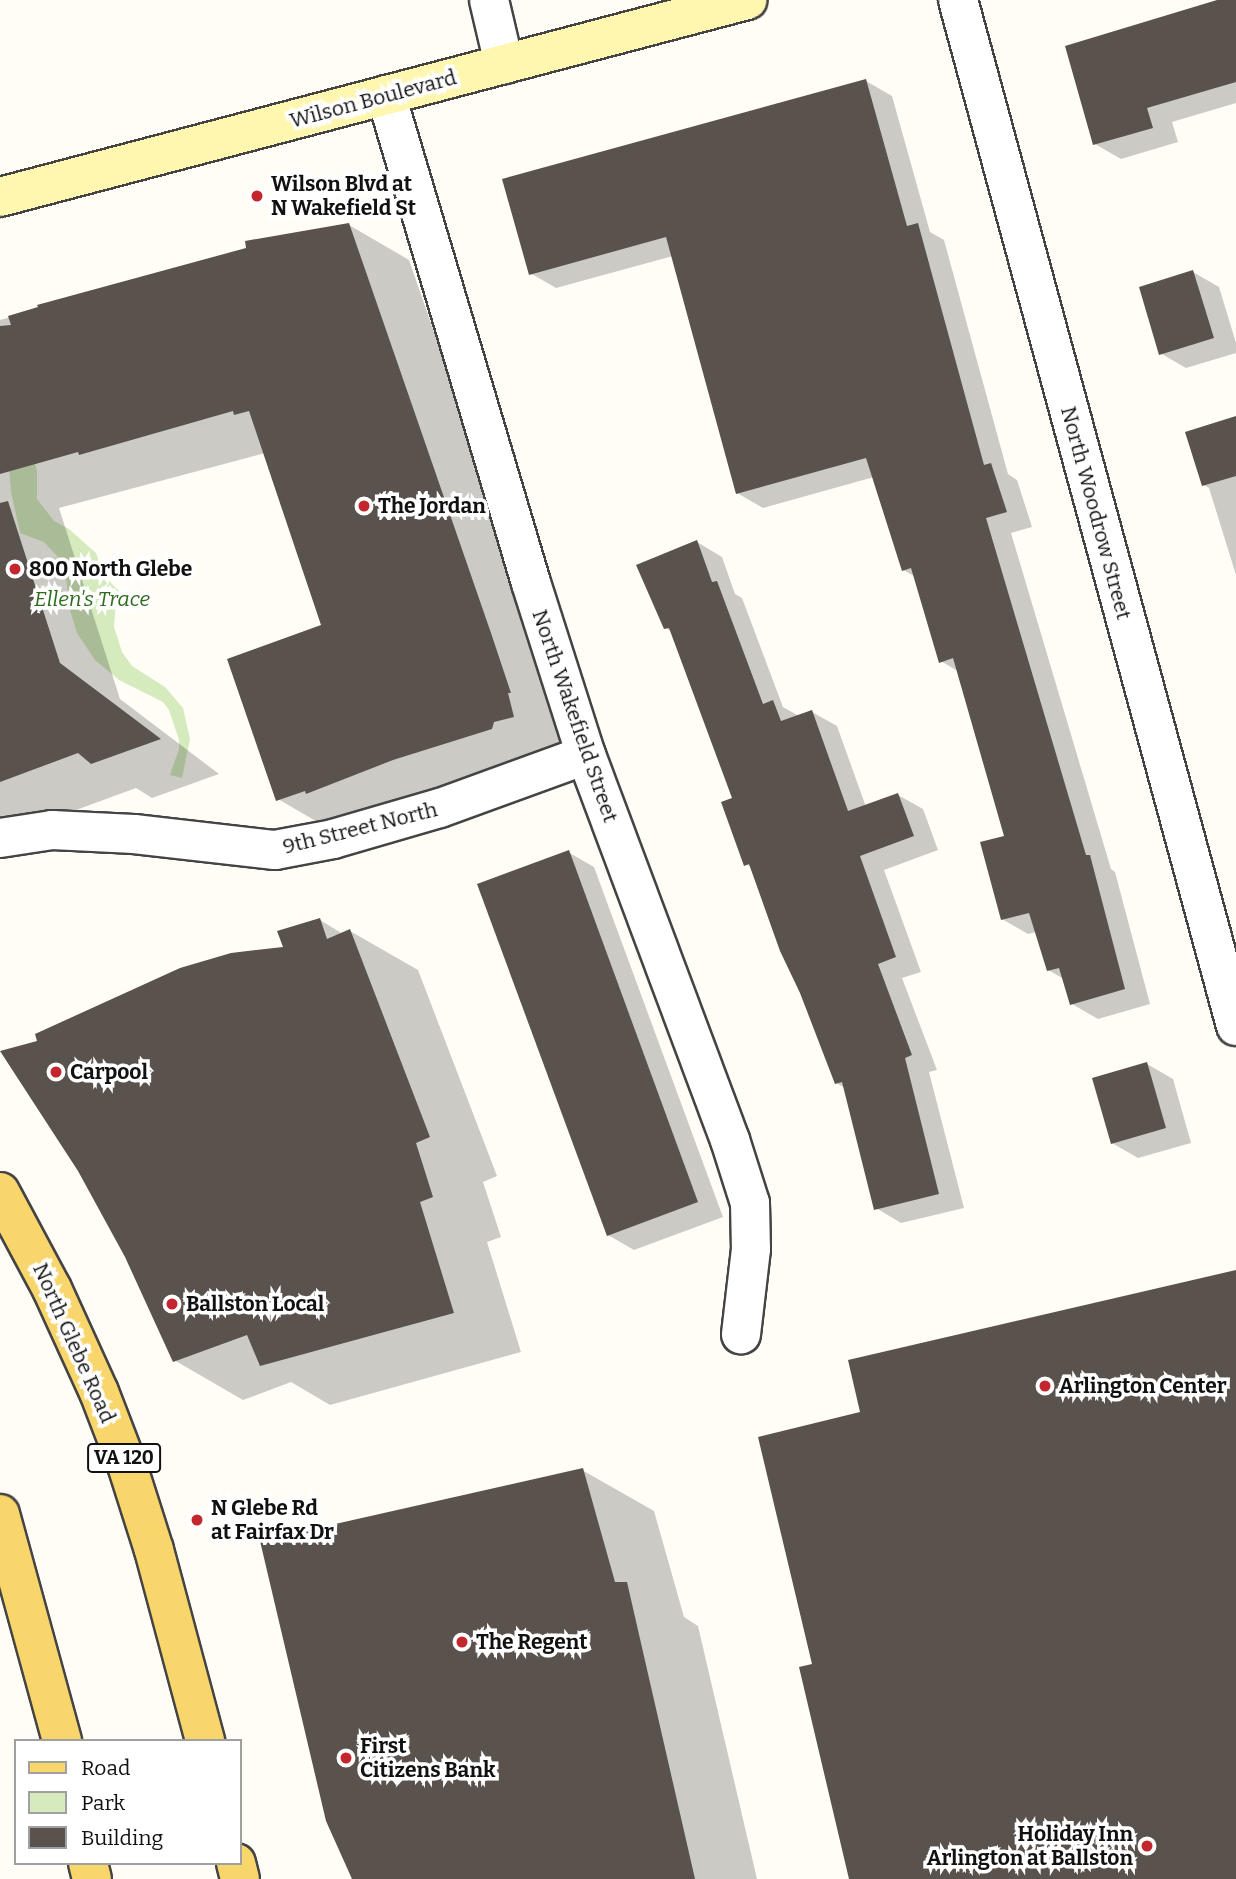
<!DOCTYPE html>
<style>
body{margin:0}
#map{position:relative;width:1236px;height:1879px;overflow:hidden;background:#fffdf5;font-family:Bitter,serif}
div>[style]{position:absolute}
.green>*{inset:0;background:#d5ebbd}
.shadow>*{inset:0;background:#0003}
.building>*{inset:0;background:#5a524d}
.roads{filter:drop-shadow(2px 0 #444) drop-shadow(-2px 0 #444) drop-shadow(0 2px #444) drop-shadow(0 -2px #444)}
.street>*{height:38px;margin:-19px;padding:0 19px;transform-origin:19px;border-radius:19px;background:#fff}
.secondary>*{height:38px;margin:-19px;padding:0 19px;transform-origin:19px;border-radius:19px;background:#fff6b0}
.primary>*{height:38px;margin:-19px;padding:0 19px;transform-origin:19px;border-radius:19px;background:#f9d66b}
.dots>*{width:19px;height:19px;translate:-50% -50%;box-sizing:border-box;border:4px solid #fff;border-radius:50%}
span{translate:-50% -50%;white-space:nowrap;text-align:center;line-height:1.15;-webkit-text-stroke:7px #fff;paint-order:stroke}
.shield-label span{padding:2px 5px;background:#fff;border:2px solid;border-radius:5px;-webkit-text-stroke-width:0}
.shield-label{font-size:19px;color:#111;font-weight:700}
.street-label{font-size:21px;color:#111}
.poi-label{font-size:21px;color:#111;font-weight:700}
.left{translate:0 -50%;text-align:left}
.right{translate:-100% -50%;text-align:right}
.park-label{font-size:21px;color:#2f6b1f;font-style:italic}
.legend{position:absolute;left:14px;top:1739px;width:228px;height:126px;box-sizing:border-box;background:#fff;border:2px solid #a0a0a0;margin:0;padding:9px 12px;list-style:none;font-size:21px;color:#111}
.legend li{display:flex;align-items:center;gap:14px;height:35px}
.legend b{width:35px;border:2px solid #a0a0a0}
</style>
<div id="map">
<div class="green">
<i style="clip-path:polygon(0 345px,37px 471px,37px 499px,54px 521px,69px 529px,96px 553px,104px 576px,120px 592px,116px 601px,114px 627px,122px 652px,132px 666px,165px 687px,183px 708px,190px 739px,182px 778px,170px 775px,179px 749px,179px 740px,169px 710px,163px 702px,119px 680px,95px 660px,77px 633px,70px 610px,65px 569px,60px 559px,44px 542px,20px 533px,11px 492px)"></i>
</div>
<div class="shadow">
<i style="clip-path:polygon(1223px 0,1236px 0,1236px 103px,1172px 122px,1178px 142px,1121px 159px,1095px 144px)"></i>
<i style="clip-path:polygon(866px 81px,892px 96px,930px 232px,944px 240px,1008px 474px,1017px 480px,1032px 527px,1011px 533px,1111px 869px,1115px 872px,1150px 1004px,1098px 1019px,1072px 1004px,1064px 979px,1048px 970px,1036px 932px,1028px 934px,1002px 919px,1007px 837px,959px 672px,941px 661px,916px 577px,903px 570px,874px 477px,763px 508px,737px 493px,673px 256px,556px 288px,530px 273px)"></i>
<i style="clip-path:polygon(349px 225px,409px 260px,551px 669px,573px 751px,338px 834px,278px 799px,323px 626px,265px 453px,59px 508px,120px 699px,219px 774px,152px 798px,136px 788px,0 838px,0 320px)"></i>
<i style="clip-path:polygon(1193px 272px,1219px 287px,1236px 343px,1236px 353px,1186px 368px,1160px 353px)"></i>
<i style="clip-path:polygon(1236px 420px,1236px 575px,1209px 488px,1204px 485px)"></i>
<i style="clip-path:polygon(697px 542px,722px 557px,735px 594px,742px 598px,783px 707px,799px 716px,812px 712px,837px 726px,866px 807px,898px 795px,923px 809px,938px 850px,884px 870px,921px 972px,902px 978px,937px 1070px,929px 1072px,964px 1208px,901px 1223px,876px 1208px,845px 1088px,836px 1083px,752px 868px,746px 864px,734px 799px,672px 632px,666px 628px)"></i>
<i style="clip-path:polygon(568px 852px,594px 867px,723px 1217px,634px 1250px,608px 1235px)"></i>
<i style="clip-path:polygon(320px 920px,343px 934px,350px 931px,418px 970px,497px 1176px,483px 1182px,501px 1237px,487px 1242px,521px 1352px,330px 1405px,291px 1382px,243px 1400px,174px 1360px,40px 1042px,285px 948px)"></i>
<i style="clip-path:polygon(1147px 1064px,1173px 1079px,1191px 1143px,1138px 1158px,1112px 1143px)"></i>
<i style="clip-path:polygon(582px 1470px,654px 1511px,684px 1617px,698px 1626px,757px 1879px,354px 1879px)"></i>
</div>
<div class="building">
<i style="clip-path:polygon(1217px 0,1236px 0,1236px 82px,1147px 108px,1153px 128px,1093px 145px,1065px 46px)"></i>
<i style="clip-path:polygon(866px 79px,907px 226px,918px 223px,984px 465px,991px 463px,1007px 512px,986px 518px,1086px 855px,1090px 855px,1125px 989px,1070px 1005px,1059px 968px,1047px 971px,1029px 913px,1001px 920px,980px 842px,1004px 836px,953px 658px,939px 663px,911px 568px,902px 571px,866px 458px,736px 494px,666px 237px,529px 275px,502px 179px)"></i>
<i style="clip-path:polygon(349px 223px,491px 633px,511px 693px,508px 693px,514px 717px,494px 722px,492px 729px,393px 760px,306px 794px,305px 791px,276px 801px,227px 659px,321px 625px,249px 411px,234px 415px,233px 411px,79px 455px,78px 452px,0 474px,0 326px,11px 325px,8px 316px,38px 307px,37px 305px,246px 248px,245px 241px)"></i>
<i style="clip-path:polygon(1193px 270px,1214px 338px,1159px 355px,1139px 287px)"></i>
<i style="clip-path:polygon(1236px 416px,1236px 476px,1202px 486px,1185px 432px)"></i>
<i style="clip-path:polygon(8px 501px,60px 663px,161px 739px,91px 764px,78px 753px,0 782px,0 503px)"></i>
<i style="clip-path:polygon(697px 540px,712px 582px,717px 581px,763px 704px,773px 700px,781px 721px,812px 710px,848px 811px,898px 793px,914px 836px,860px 856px,896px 957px,878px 964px,912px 1055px,905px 1058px,939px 1194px,874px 1210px,842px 1082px,835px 1084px,800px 993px,780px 951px,749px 864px,744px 866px,721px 802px,732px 798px,669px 628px,664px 629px,636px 565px)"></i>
<i style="clip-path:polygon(569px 850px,698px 1202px,607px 1236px,477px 884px)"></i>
<i style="clip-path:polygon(320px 918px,327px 939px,350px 929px,430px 1137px,416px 1143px,433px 1197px,420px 1202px,454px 1313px,260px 1366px,247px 1335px,173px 1362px,125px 1257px,78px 1171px,0 1051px,37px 1041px,35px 1034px,180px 968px,231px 953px,283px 947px,277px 931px)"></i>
<i style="clip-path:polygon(1147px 1062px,1166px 1128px,1111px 1144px,1092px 1078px)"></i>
<i style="clip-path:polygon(1236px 1270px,1236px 1879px,849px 1879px,799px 1667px,812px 1664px,758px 1437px,860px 1412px,848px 1360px)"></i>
<i style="clip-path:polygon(583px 1468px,615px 1582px,627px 1582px,695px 1879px,352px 1879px,326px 1821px,260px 1541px)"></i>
</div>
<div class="roads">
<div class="street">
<i style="left:489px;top:0;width:66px;rotate:76.8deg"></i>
<i style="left:958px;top:0;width:1063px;rotate:74.84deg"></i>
<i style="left:386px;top:95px;width:509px;rotate:73.45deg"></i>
<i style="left:531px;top:583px;width:181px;rotate:72.3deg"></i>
<i style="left:586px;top:755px;width:411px;rotate:69.5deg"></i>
<i style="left:730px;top:1140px;width:66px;rotate:72.4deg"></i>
<i style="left:750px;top:1203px;width:46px;rotate:88.8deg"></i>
<i style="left:751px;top:1249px;width:86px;rotate:96.7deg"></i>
<i style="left:0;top:838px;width:53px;rotate:-8.7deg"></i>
<i style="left:52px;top:830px;width:82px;rotate:2.8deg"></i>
<i style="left:134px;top:834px;width:142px;rotate:6.5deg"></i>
<i style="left:275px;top:850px;width:59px;rotate:-10.7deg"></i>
<i style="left:333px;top:839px;width:111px;rotate:-16.2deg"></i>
<i style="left:440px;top:808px;width:155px;rotate:-20deg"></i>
</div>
<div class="secondary">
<i style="left:0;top:197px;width:773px;rotate:-14.77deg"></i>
</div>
<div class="primary">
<i style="left:0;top:1192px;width:110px;rotate:61.8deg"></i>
<i style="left:52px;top:1289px;width:113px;rotate:65.5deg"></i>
<i style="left:99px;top:1392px;width:78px;rotate:69deg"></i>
<i style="left:127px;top:1465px;width:89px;rotate:72.4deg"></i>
<i style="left:154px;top:1550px;width:198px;rotate:75deg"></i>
<i style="left:0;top:1514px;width:235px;rotate:74.7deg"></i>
<i style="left:88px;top:1863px;width:16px;rotate:76deg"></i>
<i style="left:236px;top:1863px;width:16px;rotate:76deg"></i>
</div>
</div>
<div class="dots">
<i style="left:257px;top:196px;background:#c4262e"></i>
<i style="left:364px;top:506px;background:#c4262e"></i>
<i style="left:15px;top:569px;background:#c4262e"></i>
<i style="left:56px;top:1072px;background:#c4262e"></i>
<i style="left:172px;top:1304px;background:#c4262e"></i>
<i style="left:1045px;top:1386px;background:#c4262e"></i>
<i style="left:197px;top:1520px;background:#c4262e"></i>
<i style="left:462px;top:1642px;background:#c4262e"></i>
<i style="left:346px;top:1758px;background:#c4262e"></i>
<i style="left:1147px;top:1846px;background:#c4262e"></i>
</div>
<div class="shield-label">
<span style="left:124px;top:1458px">VA 120</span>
</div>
<div class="street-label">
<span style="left:373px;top:99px;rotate:-15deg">Wilson Boulevard</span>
<span style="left:1096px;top:513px;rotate:75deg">North Woodrow Street</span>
<span style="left:575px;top:716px;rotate:71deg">North Wakefield Street</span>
<span style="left:360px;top:828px;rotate:-14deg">9th Street North</span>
<span style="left:74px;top:1343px;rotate:66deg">North Glebe Road</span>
</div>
<div class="poi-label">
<span class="left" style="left:271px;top:196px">Wilson Blvd at<br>N Wakefield St</span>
<span class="left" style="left:378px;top:506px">The Jordan</span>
<span class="left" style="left:29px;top:569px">800 North Glebe</span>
<span class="left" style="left:70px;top:1072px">Carpool</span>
<span class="left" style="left:186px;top:1304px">Ballston Local</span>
<span class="left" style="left:1059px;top:1386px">Arlington Center</span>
<span class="left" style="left:211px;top:1520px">N Glebe Rd<br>at Fairfax Dr</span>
<span class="left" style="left:476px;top:1642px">The Regent</span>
<span class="left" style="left:360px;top:1758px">First<br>Citizens Bank</span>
<span class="right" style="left:1133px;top:1846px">Holiday Inn<br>Arlington at Ballston</span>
</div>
<div class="park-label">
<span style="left:92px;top:599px">Ellen's Trace</span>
</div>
<ul class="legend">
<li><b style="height:9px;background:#f9d66b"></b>Road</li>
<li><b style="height:19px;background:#d5ebbd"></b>Park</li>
<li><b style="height:19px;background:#5a524d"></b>Building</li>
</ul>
</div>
